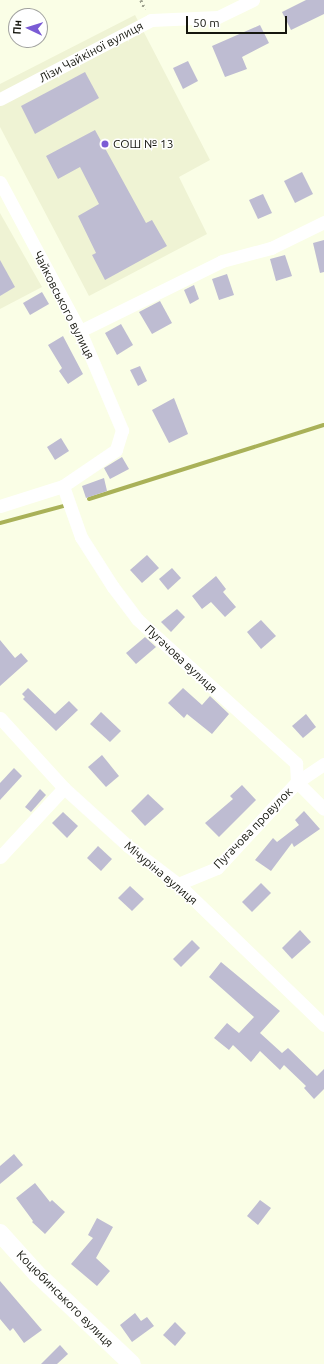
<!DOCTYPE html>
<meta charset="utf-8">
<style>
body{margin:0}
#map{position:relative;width:324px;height:1364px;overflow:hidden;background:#fafee6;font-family:Ubuntu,sans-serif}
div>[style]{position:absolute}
.built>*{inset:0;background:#eff3d4}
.stream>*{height:4px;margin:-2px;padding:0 2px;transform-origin:2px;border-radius:2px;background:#a9b158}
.building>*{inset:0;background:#bebcd2}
.path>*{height:2.5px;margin-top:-1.25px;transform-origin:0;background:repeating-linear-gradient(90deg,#9da08e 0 2px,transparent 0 5px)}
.street>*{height:13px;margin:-6.5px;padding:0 6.5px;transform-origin:6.5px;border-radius:6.5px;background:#fff}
.secondary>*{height:18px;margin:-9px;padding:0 9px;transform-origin:9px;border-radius:9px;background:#fff}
.dots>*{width:11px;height:11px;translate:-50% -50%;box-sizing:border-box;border:2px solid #fff;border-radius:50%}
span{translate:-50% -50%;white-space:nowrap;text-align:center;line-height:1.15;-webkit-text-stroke:3px #fff;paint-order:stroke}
.street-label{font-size:12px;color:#15160e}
.poi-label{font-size:12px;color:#15160e}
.left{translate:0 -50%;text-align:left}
.north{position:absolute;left:8px;top:8px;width:40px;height:40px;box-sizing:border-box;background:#fff;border:1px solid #a1a29f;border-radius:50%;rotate:274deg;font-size:11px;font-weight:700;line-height:16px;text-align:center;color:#15160e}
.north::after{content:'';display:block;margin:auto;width:14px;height:18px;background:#7a5bd5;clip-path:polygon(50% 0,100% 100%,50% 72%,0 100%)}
.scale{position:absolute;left:186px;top:16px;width:101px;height:18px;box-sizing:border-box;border:2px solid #15160e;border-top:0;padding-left:5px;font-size:12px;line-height:14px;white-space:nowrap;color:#15160e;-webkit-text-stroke:3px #fff;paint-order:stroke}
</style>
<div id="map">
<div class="built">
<i style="clip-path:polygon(135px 15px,210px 160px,179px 177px,207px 234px,89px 296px,0 127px,0 84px)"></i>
<i style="clip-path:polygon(0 213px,42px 287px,0 309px)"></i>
</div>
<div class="stream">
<i style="left:89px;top:499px;width:246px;rotate:-17.5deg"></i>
<i style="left:0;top:523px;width:69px;rotate:-15deg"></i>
</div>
<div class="building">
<i style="clip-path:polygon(306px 0,324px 0,324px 14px,291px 30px,282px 12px)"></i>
<i style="clip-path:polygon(260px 25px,269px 43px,242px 57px,247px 69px,225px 77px,212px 46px)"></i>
<i style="clip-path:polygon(188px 61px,198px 81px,183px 89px,173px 68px)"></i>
<i style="clip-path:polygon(85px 72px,99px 98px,35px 134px,21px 106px)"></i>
<i style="clip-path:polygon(95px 130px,146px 223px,152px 220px,167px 246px,105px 280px,92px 255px,96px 253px,78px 216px,99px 204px,80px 167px,58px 179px,46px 156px)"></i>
<i style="clip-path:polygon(302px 172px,313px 194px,295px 203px,284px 181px)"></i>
<i style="clip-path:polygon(263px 194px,272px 213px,258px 219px,249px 200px)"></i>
<i style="clip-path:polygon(324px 240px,324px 272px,320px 273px,313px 243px)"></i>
<i style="clip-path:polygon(285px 255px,292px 276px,276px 281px,270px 259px)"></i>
<i style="clip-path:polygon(0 260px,15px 287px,0 296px)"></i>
<i style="clip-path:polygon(227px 274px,234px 295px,219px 300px,212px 279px)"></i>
<i style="clip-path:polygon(194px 285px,199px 299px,190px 304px,184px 290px)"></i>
<i style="clip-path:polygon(42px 292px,49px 304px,30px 315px,23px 303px)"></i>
<i style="clip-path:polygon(160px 301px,172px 323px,152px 334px,139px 312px)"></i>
<i style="clip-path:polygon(121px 324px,133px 345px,117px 355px,105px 333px)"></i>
<i style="clip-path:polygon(63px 336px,83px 374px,68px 384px,59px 371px,62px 368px,48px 345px)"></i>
<i style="clip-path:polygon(140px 366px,147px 381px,138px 386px,130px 370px)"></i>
<i style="clip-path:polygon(174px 398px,188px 434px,169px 443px,152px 410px)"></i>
<i style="clip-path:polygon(61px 438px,69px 451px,55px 460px,47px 447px)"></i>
<i style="clip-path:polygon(122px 457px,129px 469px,110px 479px,104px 468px)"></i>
<i style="clip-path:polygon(104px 478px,107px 491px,86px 498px,82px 486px)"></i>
<i style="clip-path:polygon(147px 555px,159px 568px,142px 583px,130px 570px)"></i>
<i style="clip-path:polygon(172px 568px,181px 578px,168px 590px,159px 579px)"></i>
<i style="clip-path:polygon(216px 576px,226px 589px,223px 592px,236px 607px,225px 617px,211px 602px,202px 609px,192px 596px)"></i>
<i style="clip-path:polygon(177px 609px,185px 617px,171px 632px,161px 622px)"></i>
<i style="clip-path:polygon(261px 620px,276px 636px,261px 649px,247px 632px)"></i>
<i style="clip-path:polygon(145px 637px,156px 647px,136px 664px,126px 653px)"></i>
<i style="clip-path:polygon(0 640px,15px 658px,21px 653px,28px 661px,0 686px)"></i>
<i style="clip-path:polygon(28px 688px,55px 714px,69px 701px,78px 710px,56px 731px,23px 699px,25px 697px,22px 694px)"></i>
<i style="clip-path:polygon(183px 688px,202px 705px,210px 696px,229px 714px,212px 734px,187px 714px,184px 718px,168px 703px)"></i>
<i style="clip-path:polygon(101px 712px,121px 731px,110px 742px,90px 724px)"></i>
<i style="clip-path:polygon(306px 714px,316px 727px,303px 738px,292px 726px)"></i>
<i style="clip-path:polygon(102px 755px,119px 776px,106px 787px,88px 767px)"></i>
<i style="clip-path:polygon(14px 768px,22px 776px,0 800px,0 783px)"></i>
<i style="clip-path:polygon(242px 785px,256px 800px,219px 837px,205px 823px,233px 799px,230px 796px)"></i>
<i style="clip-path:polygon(40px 789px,46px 795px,31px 812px,25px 807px)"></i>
<i style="clip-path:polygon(148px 794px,164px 809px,145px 826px,131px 811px)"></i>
<i style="clip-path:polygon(304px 811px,320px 829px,294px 847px,292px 843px,271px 871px,255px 860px,273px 838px,277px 842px,299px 825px,295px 820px)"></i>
<i style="clip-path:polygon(63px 812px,78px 826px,67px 838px,52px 823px)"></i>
<i style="clip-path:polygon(98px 846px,112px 859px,101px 871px,87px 858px)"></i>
<i style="clip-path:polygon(261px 883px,271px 893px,252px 912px,242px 902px)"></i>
<i style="clip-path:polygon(130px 886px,144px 899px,132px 911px,118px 898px)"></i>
<i style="clip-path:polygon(300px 930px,311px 942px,292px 959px,282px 948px)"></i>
<i style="clip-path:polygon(192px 940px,200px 948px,181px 967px,173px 959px)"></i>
<i style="clip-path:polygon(221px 962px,280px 1011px,260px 1033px,282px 1053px,288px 1048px,317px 1076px,324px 1069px,324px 1089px,314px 1099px,304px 1088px,306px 1086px,284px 1065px,280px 1070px,260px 1051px,251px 1062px,233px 1045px,229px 1050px,214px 1038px,227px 1023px,239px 1033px,254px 1017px,209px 977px)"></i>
<i style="clip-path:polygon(14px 1154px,23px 1165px,0 1184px,0 1166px)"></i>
<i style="clip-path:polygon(35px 1183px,50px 1202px,52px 1200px,65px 1212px,45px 1234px,32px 1222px,33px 1221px,16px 1198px)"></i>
<i style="clip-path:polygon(260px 1200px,271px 1208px,258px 1225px,247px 1216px)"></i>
<i style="clip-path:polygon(97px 1218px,113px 1227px,96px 1258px,110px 1271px,97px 1286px,71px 1264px,93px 1238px,88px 1235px)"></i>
<i style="clip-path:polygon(0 1281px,42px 1330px,24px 1343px,13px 1328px,10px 1331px,0 1319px)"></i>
<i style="clip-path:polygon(135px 1313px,141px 1321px,147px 1317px,154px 1326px,132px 1342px,120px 1325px)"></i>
<i style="clip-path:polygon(175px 1322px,186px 1333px,175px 1346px,163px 1335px)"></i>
<i style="clip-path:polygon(60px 1345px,68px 1354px,57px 1364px,41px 1364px)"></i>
</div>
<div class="path">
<i style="left:141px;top:0;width:10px;rotate:66deg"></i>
</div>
<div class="street">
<i style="left:0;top:99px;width:170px;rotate:-27.6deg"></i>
<i style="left:151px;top:20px;width:67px;rotate:-2.6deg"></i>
<i style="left:218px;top:17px;width:39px;rotate:-26deg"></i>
<i style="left:0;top:182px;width:169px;rotate:61.8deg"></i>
<i style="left:80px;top:331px;width:108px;rotate:67deg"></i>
<i style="left:122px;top:430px;width:21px;rotate:107deg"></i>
<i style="left:116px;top:450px;width:64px;rotate:145.8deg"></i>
<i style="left:63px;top:486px;width:66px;rotate:162.4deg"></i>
<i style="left:80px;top:331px;width:158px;rotate:-26.2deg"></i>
<i style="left:222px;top:261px;width:51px;rotate:-14.9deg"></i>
<i style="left:271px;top:248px;width:59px;rotate:-26.1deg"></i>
<i style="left:63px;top:486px;width:54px;rotate:70.6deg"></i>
<i style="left:81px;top:537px;width:59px;rotate:57.4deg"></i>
<i style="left:113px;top:587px;width:40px;rotate:53deg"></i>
<i style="left:137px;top:619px;width:215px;rotate:42.2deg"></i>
<i style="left:296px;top:763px;width:19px;rotate:87deg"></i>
<i style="left:297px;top:782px;width:38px;rotate:45deg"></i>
<i style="left:0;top:718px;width:95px;rotate:47.6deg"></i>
<i style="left:64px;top:788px;width:86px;rotate:42.2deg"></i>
<i style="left:128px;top:846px;width:63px;rotate:37.2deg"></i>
<i style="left:178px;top:884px;width:203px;rotate:44deg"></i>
<i style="left:0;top:857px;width:94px;rotate:-47.2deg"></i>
<i style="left:178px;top:884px;width:42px;rotate:-22.3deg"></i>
<i style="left:217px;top:868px;width:117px;rotate:-47.1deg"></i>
<i style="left:297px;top:782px;width:32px;rotate:-34deg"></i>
</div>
<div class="secondary">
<i style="left:0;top:1233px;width:54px;rotate:48deg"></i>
<i style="left:36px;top:1273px;width:132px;rotate:43.5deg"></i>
</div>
<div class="dots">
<i style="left:105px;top:144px;background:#7a5bd5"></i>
</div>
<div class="street-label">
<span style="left:91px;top:52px;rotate:-28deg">Лізи Чайкіної вулиця</span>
<span style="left:64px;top:305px;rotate:63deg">Чайковського вулиця</span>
<span style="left:181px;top:659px;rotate:43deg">Пугачова вулиця</span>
<span style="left:253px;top:828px;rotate:-46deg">Пугачова провулок</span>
<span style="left:161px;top:873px;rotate:40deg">Мічуріна вулиця</span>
<span style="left:65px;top:1299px;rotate:45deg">Коцюбинського вулиця</span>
</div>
<div class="poi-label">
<span class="left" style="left:113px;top:144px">СОШ № 13</span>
</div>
<div class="north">Пн</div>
<div class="scale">50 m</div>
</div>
